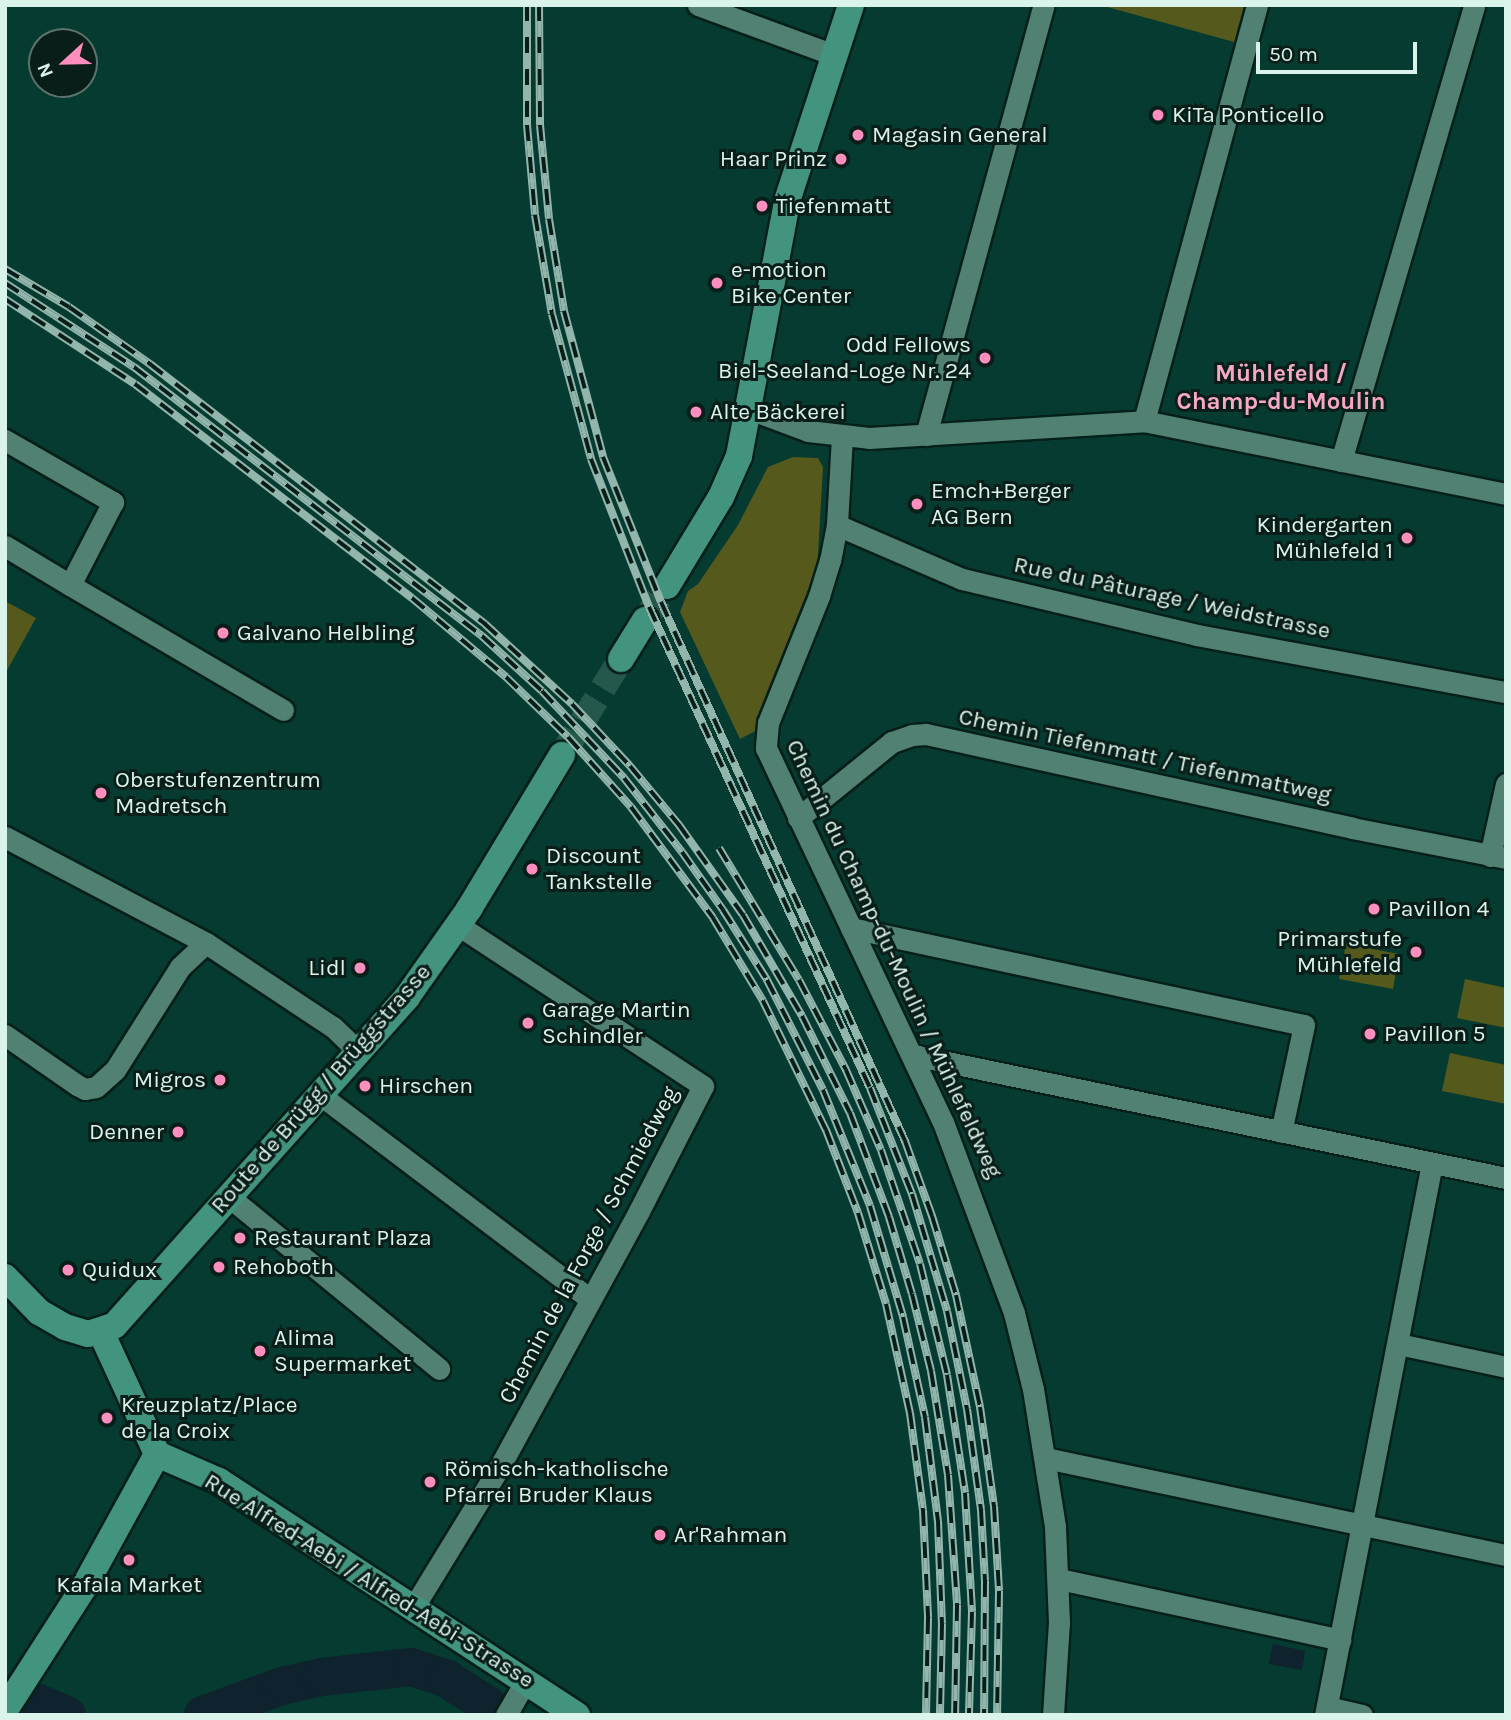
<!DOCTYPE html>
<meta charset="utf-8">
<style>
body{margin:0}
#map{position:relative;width:1511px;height:1720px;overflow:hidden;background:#053b30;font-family:Karla,sans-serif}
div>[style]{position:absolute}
.green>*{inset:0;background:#555a1c}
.water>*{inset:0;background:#0e232d}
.river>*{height:38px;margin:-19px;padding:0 19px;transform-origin:19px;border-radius:19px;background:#0e232d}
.major-tunnel>*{height:26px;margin-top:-13px;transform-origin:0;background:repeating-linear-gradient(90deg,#25574c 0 26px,transparent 0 39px)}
.roads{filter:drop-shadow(2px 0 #051f19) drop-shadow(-2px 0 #051f19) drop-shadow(0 2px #051f19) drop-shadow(0 -2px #051f19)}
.minor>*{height:21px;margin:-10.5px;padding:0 10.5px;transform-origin:10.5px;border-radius:10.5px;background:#508173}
.major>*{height:26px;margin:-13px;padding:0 13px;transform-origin:13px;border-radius:13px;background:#42947f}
.rail>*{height:8px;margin-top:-4px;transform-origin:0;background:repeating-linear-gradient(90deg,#0a1e19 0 16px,#92b5ac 0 32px);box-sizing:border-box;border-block:2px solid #92b5ac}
.dots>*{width:19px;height:19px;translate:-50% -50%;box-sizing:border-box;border:4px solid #0a1e19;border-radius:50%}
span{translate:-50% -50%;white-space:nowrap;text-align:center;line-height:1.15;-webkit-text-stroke:6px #0a1e19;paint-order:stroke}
.poi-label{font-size:23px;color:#daf3eb}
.left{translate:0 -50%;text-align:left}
.right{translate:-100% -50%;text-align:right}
.street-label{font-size:23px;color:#daf3eb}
.neighbourhood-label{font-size:24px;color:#f7a8c7;font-weight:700}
.frame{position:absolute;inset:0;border:7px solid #daf3eb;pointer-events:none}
.north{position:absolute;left:28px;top:28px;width:70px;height:70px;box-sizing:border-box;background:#0a1e19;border:2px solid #5d736d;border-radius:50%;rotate:248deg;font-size:19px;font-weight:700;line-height:28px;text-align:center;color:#daf3eb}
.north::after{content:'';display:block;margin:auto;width:24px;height:32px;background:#fe8ebe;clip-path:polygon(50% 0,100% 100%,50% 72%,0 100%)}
.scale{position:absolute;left:1256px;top:42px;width:161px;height:32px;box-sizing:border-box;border:4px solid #daf3eb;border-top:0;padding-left:9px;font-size:21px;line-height:24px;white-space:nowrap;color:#daf3eb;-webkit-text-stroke:5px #0a1e19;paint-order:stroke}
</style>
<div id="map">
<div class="green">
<i style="clip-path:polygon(1100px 5px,1250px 5px,1240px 40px,1234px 42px)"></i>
<i style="clip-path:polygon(793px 457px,818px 458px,823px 467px,817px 572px,759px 729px,740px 739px,680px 612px,688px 591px,698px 584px,738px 525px,768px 467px)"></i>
<i style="clip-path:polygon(5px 601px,36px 618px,5px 674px)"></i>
<i style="clip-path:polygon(1346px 944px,1399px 954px,1393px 989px,1339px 979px)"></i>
<i style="clip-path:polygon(1465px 979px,1506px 988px,1506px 1028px,1457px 1018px)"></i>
<i style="clip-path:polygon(1450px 1053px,1506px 1065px,1506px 1104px,1442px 1091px)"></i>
</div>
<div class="water">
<i style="clip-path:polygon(1273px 1644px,1305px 1651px,1302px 1670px,1269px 1664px)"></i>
</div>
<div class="river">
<i style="left:36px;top:1702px;width:34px;rotate:23deg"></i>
<i style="left:203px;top:1715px;width:84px;rotate:-20.2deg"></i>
<i style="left:282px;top:1686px;width:41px;rotate:-12.7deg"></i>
<i style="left:322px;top:1677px;width:90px;rotate:-6.4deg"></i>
<i style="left:411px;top:1667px;width:38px;rotate:18deg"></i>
<i style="left:447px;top:1679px;width:50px;rotate:32.7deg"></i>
</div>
<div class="major-tunnel">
<i style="left:645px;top:620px;width:40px;rotate:-57.1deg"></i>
<i style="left:562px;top:755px;width:113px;rotate:-58.4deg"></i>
</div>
<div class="roads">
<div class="minor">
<i style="left:698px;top:5px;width:145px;rotate:20.2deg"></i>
<i style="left:749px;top:409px;width:63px;rotate:20.4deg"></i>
<i style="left:808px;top:431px;width:61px;rotate:6.5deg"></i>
<i style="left:869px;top:438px;width:276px;rotate:-3.5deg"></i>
<i style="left:1144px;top:421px;width:369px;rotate:11.4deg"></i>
<i style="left:1144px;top:421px;width:431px;rotate:-74.8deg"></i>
<i style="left:926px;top:435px;width:446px;rotate:-74.7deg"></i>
<i style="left:842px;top:437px;width:88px;rotate:93.3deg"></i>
<i style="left:837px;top:525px;width:36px;rotate:101deg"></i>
<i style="left:830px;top:560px;width:38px;rotate:107deg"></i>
<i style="left:819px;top:596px;width:137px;rotate:111.9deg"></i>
<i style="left:768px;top:723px;width:25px;rotate:95deg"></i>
<i style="left:766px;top:748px;width:414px;rotate:64.7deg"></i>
<i style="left:943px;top:1122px;width:204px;rotate:69.6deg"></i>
<i style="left:1014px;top:1313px;width:78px;rotate:76deg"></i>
<i style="left:1033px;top:1389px;width:140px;rotate:80.9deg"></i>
<i style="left:1055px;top:1527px;width:95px;rotate:87.6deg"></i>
<i style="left:1059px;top:1622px;width:93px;rotate:93.7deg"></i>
<i style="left:5px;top:440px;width:125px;rotate:29.9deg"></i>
<i style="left:113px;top:502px;width:93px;rotate:117.4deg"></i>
<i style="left:70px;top:585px;width:247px;rotate:30.4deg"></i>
<i style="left:1341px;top:461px;width:475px;rotate:-73.7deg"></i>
<i style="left:837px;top:525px;width:136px;rotate:23.4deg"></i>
<i style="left:962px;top:579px;width:242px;rotate:13.4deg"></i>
<i style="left:1197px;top:635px;width:314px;rotate:10.5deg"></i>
<i style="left:5px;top:546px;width:76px;rotate:31deg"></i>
<i style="left:798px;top:818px;width:121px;rotate:-39deg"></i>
<i style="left:892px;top:742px;width:21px;rotate:-19deg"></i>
<i style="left:912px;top:735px;width:14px;rotate:-4deg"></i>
<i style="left:926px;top:734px;width:436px;rotate:12.4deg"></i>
<i style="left:1352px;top:828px;width:157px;rotate:11deg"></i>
<i style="left:5px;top:837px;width:227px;rotate:27.8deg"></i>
<i style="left:206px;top:943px;width:152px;rotate:33.5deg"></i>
<i style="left:333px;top:1027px;width:33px;rotate:44deg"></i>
<i style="left:1490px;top:856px;width:74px;rotate:-77.5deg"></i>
<i style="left:851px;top:928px;width:463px;rotate:12.1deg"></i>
<i style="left:1304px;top:1025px;width:109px;rotate:102.1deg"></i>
<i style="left:5px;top:1035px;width:88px;rotate:34.8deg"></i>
<i style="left:77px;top:1085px;width:9px;rotate:27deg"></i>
<i style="left:85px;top:1089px;width:11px;rotate:-10deg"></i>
<i style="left:96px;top:1087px;width:25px;rotate:-42deg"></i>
<i style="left:115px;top:1070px;width:122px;rotate:-57.7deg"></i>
<i style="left:180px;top:967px;width:35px;rotate:-43deg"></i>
<i style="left:913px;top:1055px;width:606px;rotate:11.72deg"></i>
<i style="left:319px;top:1094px;width:340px;rotate:37.1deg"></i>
<i style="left:228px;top:1196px;width:273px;rotate:39.3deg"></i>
<i style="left:1398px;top:1344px;width:110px;rotate:12deg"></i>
<i style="left:1045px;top:1458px;width:471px;rotate:11.9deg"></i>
<i style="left:1059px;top:1579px;width:288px;rotate:12.2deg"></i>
<i style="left:413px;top:1608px;width:167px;rotate:-58.5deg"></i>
<i style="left:500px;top:1466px;width:290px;rotate:-61.4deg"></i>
<i style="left:639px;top:1211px;width:140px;rotate:-62.9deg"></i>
<i style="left:703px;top:1086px;width:293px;rotate:-146.7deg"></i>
<i style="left:1327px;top:1707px;width:36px;rotate:13deg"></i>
<i style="left:506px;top:1715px;width:39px;rotate:-60deg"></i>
<i style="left:1325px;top:1715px;width:562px;rotate:-79.03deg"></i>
</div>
<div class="major">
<i style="left:667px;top:586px;width:104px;rotate:-58.8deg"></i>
<i style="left:721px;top:497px;width:45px;rotate:-66.3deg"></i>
<i style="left:739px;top:456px;width:259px;rotate:-79.3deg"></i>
<i style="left:787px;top:201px;width:206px;rotate:-71.9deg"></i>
<i style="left:621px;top:659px;width:46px;rotate:-58.4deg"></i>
<i style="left:5px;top:1277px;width:49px;rotate:45.8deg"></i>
<i style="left:39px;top:1312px;width:30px;rotate:30deg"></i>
<i style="left:65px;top:1327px;width:24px;rotate:17deg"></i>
<i style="left:88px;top:1334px;width:28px;rotate:-18deg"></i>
<i style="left:115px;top:1325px;width:439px;rotate:-48.3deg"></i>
<i style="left:407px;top:997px;width:108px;rotate:-54.8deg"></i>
<i style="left:469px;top:909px;width:180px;rotate:-58.9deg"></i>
<i style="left:101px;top:1332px;width:134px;rotate:65.3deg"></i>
<i style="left:157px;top:1454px;width:68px;rotate:23.5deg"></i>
<i style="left:219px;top:1481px;width:428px;rotate:33.2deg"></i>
<i style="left:5px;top:1710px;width:146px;rotate:-57.3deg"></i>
<i style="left:84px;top:1587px;width:152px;rotate:-61.2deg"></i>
</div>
</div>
<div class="rail">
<i style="left:527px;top:5px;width:120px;rotate:90deg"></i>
<i style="left:527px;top:125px;width:90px;rotate:84.9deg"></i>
<i style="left:535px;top:215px;width:100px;rotate:80.3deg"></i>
<i style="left:552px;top:314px;width:150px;rotate:74.9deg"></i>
<i style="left:591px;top:459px;width:159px;rotate:68.6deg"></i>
<i style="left:649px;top:607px;width:529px;rotate:65.32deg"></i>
<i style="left:870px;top:1088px;width:114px;rotate:68.4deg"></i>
<i style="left:912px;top:1194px;width:122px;rotate:73.3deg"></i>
<i style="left:947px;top:1311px;width:100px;rotate:78.5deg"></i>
<i style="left:967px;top:1409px;width:102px;rotate:82.1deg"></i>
<i style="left:981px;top:1510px;width:71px;rotate:86.8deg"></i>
<i style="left:985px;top:1581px;width:134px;rotate:90.4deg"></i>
<i style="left:539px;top:5px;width:120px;rotate:89.5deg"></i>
<i style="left:540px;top:125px;width:94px;rotate:84.5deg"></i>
<i style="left:549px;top:219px;width:93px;rotate:80.7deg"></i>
<i style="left:564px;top:311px;width:151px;rotate:75deg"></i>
<i style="left:603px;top:457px;width:156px;rotate:68.2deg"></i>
<i style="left:661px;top:602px;width:592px;rotate:65.64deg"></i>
<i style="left:905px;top:1141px;width:80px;rotate:70.2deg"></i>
<i style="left:932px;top:1216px;width:83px;rotate:73.1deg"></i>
<i style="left:956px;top:1295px;width:115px;rotate:77.9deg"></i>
<i style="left:980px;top:1407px;width:100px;rotate:82deg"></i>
<i style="left:994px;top:1506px;width:85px;rotate:86.6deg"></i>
<i style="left:999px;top:1591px;width:124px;rotate:90.9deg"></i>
<i style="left:5px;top:269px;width:74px;rotate:30.7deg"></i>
<i style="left:69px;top:307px;width:99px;rotate:35.1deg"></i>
<i style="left:150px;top:364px;width:424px;rotate:37.8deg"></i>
<i style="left:485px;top:624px;width:118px;rotate:42.6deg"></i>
<i style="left:572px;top:704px;width:85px;rotate:46.9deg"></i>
<i style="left:630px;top:766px;width:77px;rotate:50.3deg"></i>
<i style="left:679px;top:825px;width:110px;rotate:54.6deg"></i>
<i style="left:743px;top:915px;width:117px;rotate:59.7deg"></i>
<i style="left:802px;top:1016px;width:108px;rotate:63.7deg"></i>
<i style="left:850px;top:1113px;width:111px;rotate:69.4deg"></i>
<i style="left:889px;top:1217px;width:80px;rotate:73.4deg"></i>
<i style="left:912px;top:1294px;width:79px;rotate:76.1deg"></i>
<i style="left:931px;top:1371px;width:105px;rotate:80.7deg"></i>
<i style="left:948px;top:1475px;width:130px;rotate:86deg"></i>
<i style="left:957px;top:1605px;width:110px;rotate:91deg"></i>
<i style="left:5px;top:283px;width:154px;rotate:33.1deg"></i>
<i style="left:134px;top:367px;width:440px;rotate:37.7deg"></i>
<i style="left:482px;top:636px;width:81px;rotate:42.5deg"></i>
<i style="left:542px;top:691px;width:120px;rotate:46.7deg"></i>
<i style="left:624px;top:778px;width:94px;rotate:51.9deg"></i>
<i style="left:682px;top:852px;width:71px;rotate:54.7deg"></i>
<i style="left:723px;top:910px;width:83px;rotate:57.8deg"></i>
<i style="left:767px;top:980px;width:123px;rotate:63deg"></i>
<i style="left:823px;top:1090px;width:125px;rotate:67.9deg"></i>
<i style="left:870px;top:1206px;width:116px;rotate:73.4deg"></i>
<i style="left:903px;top:1317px;width:102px;rotate:77.6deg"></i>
<i style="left:925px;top:1417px;width:105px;rotate:82.9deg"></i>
<i style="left:938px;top:1521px;width:103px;rotate:87.8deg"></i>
<i style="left:942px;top:1624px;width:91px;rotate:91.3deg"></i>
<i style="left:5px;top:299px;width:155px;rotate:33.2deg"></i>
<i style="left:135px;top:384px;width:350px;rotate:37.7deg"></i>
<i style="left:412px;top:598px;width:123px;rotate:40deg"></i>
<i style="left:506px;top:677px;width:86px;rotate:44.1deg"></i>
<i style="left:568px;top:737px;width:94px;rotate:48deg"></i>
<i style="left:631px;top:807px;width:138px;rotate:53.5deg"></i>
<i style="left:713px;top:918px;width:97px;rotate:58.9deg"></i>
<i style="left:763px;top:1001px;width:144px;rotate:64deg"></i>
<i style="left:826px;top:1130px;width:89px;rotate:68.9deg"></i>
<i style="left:858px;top:1213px;width:95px;rotate:72.9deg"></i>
<i style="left:886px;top:1304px;width:112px;rotate:77.6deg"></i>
<i style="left:910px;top:1413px;width:98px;rotate:82.4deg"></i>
<i style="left:923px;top:1510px;width:108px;rotate:87.3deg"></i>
<i style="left:928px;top:1618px;width:97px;rotate:91.2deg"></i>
<i style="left:719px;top:848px;width:154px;rotate:58.8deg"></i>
<i style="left:799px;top:980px;width:102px;rotate:62.4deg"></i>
<i style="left:846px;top:1070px;width:87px;rotate:66.4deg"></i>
<i style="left:881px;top:1150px;width:120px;rotate:71.1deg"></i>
<i style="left:920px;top:1264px;width:114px;rotate:76.3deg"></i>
<i style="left:947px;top:1375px;width:119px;rotate:81.3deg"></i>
<i style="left:965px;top:1493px;width:119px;rotate:86.6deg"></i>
<i style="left:972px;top:1612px;width:103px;rotate:91.7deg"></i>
</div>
<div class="dots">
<i style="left:1158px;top:115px;background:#fe8ebe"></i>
<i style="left:858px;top:135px;background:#fe8ebe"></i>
<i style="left:841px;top:159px;background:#fe8ebe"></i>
<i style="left:762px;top:206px;background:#fe8ebe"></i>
<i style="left:717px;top:283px;background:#fe8ebe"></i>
<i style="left:985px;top:358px;background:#fe8ebe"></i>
<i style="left:696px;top:412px;background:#fe8ebe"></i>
<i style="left:917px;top:504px;background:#fe8ebe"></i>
<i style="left:1407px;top:538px;background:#fe8ebe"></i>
<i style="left:223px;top:633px;background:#fe8ebe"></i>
<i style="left:101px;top:793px;background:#fe8ebe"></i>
<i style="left:532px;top:869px;background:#fe8ebe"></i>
<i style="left:1374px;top:909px;background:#fe8ebe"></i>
<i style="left:1416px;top:952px;background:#fe8ebe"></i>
<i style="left:360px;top:968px;background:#fe8ebe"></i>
<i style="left:528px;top:1023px;background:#fe8ebe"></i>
<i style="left:1370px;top:1034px;background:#fe8ebe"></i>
<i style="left:220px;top:1080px;background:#fe8ebe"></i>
<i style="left:365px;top:1086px;background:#fe8ebe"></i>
<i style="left:178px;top:1132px;background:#fe8ebe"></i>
<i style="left:240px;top:1238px;background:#fe8ebe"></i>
<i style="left:219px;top:1267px;background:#fe8ebe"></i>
<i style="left:68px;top:1270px;background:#fe8ebe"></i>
<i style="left:260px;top:1351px;background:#fe8ebe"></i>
<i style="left:107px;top:1418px;background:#fe8ebe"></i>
<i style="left:430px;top:1482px;background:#fe8ebe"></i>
<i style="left:660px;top:1535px;background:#fe8ebe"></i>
<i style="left:129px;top:1560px;background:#fe8ebe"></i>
</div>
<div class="poi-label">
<span class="left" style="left:1172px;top:115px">KiTa Ponticello</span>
<span class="left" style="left:872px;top:135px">Magasin General</span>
<span class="right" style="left:827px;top:159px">Haar Prinz</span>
<span class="left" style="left:776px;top:206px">Tiefenmatt</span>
<span class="left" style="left:731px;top:283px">e-motion<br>Bike Center</span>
<span class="right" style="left:971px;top:358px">Odd Fellows<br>Biel-Seeland-Loge Nr. 24</span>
<span class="left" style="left:710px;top:412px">Alte Bäckerei</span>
<span class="left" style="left:931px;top:504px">Emch+Berger<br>AG Bern</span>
<span class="right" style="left:1393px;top:538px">Kindergarten<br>Mühlefeld 1</span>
<span class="left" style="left:237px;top:633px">Galvano Helbling</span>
<span class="left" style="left:115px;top:793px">Oberstufenzentrum<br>Madretsch</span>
<span class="left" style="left:546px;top:869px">Discount<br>Tankstelle</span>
<span class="left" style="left:1388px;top:909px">Pavillon 4</span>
<span class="right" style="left:1402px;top:952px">Primarstufe<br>Mühlefeld</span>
<span class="right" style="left:346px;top:968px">Lidl</span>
<span class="left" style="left:542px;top:1023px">Garage Martin<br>Schindler</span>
<span class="left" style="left:1384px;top:1034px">Pavillon 5</span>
<span class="right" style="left:206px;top:1080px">Migros</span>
<span class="left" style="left:379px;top:1086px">Hirschen</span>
<span class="right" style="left:164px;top:1132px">Denner</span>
<span class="left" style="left:254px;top:1238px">Restaurant Plaza</span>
<span class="left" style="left:233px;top:1267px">Rehoboth</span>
<span class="left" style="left:82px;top:1270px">Quidux</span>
<span class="left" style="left:274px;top:1351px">Alima<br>Supermarket</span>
<span class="left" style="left:121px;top:1418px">Kreuzplatz/Place<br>de la Croix</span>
<span class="left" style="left:444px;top:1482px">Römisch-katholische<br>Pfarrei Bruder Klaus</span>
<span class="left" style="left:674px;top:1535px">Ar'Rahman</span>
<span style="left:129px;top:1585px">Kafala Market</span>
</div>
<div class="street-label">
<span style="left:1172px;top:598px;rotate:12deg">Rue du Pâturage / Weidstrasse</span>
<span style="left:1145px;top:756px;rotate:12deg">Chemin Tiefenmatt / Tiefenmattweg</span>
<span style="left:894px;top:959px;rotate:65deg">Chemin du Champ-du-Moulin / Mühlefeldweg</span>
<span style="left:321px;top:1089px;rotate:-49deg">Route de Brügg / Brüggstrasse</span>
<span style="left:589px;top:1245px;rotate:-62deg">Chemin de la Forge / Schmiedweg</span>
<span style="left:369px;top:1581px;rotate:32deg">Rue Alfred-Aebi / Alfred-Aebi-Strasse</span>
</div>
<div class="neighbourhood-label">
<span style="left:1281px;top:388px">Mühlefeld /<br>Champ-du-Moulin</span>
</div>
<div class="frame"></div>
<div class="north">N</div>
<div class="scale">50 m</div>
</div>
